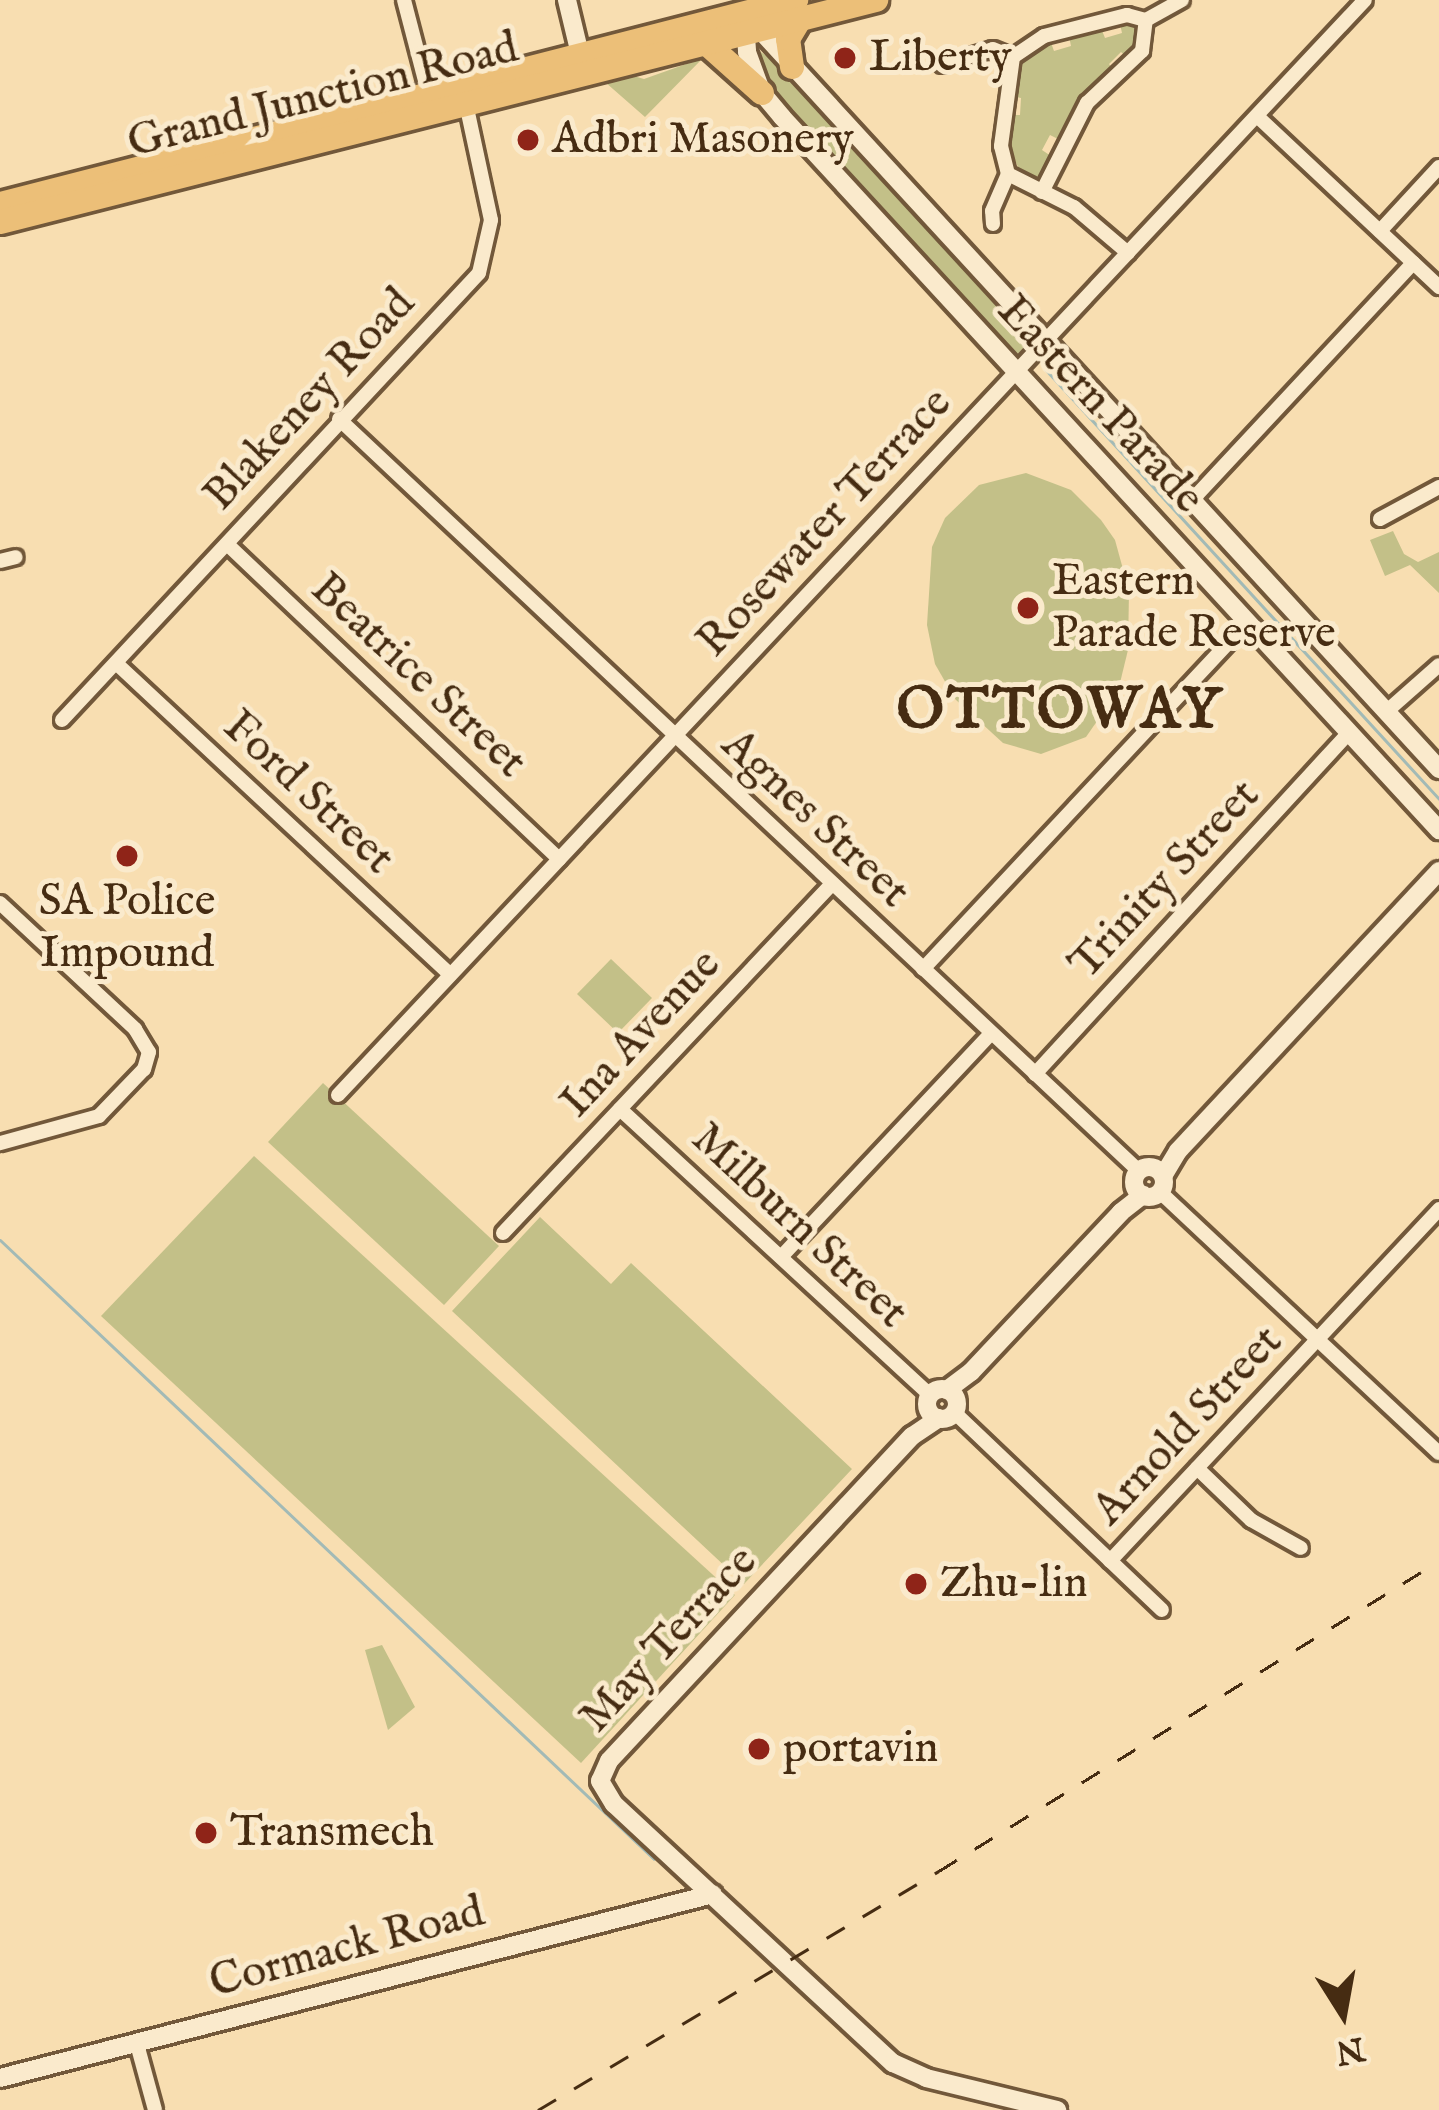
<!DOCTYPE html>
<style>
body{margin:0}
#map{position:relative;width:1439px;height:2110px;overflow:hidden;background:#f8deb1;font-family:"IM FELL English",serif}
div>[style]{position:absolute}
.green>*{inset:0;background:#c3c088}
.stream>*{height:3px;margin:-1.5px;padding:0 1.5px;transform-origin:1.5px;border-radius:1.5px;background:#a2bab6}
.roads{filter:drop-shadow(3px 0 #72583a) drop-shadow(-3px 0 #72583a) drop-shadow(0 3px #72583a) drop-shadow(0 -3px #72583a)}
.street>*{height:14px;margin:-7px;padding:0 7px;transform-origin:7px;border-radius:7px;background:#faeacc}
.secondary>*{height:18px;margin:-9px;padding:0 9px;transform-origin:9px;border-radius:9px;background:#faeacc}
.secondary>.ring{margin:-9px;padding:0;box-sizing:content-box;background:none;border:18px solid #faeacc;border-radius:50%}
.highway>*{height:24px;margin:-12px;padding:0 12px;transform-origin:12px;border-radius:12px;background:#ecbf78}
.rail>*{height:3px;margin-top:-1.5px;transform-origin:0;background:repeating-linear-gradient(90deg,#462c12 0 21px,transparent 0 42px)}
.dots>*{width:33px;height:33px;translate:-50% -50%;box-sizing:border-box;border:6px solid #faeacc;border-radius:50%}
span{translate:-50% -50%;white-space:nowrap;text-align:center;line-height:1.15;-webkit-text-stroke:10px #faeacc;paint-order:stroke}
.poi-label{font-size:45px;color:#462c12}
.left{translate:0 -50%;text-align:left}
.street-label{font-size:45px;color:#462c12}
.district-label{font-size:57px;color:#462c12;font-weight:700;letter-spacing:3px}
.north{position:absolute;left:1283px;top:1954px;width:120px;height:120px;-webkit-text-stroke:9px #faeacc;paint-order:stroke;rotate:169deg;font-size:33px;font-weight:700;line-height:48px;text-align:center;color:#462c12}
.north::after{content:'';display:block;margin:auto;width:42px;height:54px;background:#462c12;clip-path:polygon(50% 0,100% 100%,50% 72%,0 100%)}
</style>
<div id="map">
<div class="green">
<i style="clip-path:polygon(1128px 21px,1141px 24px,1142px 39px,1130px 60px,1121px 52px,1109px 64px,1115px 72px,1076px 108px,1060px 140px,1050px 135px,1042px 150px,1051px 156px,1042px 176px,1022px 176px,1007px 142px,1010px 115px,1020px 115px,1021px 98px,1012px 96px,1022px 57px,1050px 40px,1054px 51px,1071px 46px,1069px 36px,1101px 28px,1105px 38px,1122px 33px,1120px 24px)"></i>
<i style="clip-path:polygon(755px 48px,777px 63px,1024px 330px,1028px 343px,1019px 353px,1009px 352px,829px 157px,761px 72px)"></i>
<i style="clip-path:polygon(703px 58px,645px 117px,605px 82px,630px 75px,644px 79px)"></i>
<i style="clip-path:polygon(1026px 473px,1071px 490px,1101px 520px,1115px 540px,1129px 591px,1128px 650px,1118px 691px,1086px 737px,1041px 754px,1003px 743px,955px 699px,935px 664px,927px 625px,932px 547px,945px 518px,979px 485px)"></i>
<i style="clip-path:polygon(1393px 531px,1404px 554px,1418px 562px,1439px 552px,1439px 593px,1410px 565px,1385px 576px,1370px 540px)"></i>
<i style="clip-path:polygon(611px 959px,652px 998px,618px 1033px,577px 994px)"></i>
<i style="clip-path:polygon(323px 1083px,499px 1246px,444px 1305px,268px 1142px)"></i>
<i style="clip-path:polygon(254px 1156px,735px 1595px,581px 1763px,101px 1316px)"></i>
<i style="clip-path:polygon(540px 1217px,611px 1284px,631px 1263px,852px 1469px,744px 1584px,452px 1311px)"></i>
<i style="clip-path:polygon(382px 1645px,415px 1707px,388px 1730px,365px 1650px)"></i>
</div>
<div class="stream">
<i style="left:1045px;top:369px;width:583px;rotate:47.5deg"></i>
<i style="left:0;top:1240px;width:900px;rotate:43.43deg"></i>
</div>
<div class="roads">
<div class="street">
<i style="left:404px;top:0;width:103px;rotate:75.4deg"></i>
<i style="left:1146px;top:20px;width:41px;rotate:-29.1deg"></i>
<i style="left:1013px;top:57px;width:90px;rotate:97.7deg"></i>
<i style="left:1001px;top:146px;width:29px;rotate:76deg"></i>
<i style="left:1008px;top:174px;width:74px;rotate:26.6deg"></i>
<i style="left:1074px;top:207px;width:71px;rotate:40.4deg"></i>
<i style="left:942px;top:65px;width:53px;rotate:-17.4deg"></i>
<i style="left:993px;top:49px;width:22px;rotate:22deg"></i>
<i style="left:1013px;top:57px;width:37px;rotate:-34deg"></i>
<i style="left:1044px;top:36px;width:86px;rotate:-14.2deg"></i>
<i style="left:1127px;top:15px;width:20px;rotate:15deg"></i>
<i style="left:1257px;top:116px;width:250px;rotate:43.2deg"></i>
<i style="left:1042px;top:192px;width:100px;rotate:-63.2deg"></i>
<i style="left:1087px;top:103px;width:76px;rotate:-43.4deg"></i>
<i style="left:1142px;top:51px;width:31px;rotate:-83deg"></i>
<i style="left:993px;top:224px;width:13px;rotate:-94deg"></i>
<i style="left:992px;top:211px;width:40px;rotate:-66.6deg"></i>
<i style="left:1380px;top:231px;width:87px;rotate:-47.3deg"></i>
<i style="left:339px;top:419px;width:1098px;rotate:43.23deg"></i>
<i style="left:1193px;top:499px;width:323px;rotate:-47deg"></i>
<i style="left:1380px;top:519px;width:67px;rotate:-28.5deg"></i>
<i style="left:227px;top:544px;width:458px;rotate:43.5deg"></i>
<i style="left:0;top:561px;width:16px;rotate:-14deg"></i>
<i style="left:116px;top:663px;width:457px;rotate:43deg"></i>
<i style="left:1387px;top:711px;width:69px;rotate:-41.5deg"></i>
<i style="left:62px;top:720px;width:611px;rotate:-46.99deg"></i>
<i style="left:479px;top:273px;width:54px;rotate:-77.2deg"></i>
<i style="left:491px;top:220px;width:120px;rotate:-102.1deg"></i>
<i style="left:0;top:903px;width:185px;rotate:43deg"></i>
<i style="left:135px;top:1029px;width:27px;rotate:59deg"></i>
<i style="left:149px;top:1052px;width:18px;rotate:106deg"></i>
<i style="left:144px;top:1069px;width:65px;rotate:133.8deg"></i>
<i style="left:99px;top:1116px;width:103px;rotate:164.7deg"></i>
<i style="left:923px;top:969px;width:475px;rotate:-46.9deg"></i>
<i style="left:1035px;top:1074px;width:462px;rotate:-47.4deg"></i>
<i style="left:338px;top:1095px;width:1501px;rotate:-46.84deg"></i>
<i style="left:620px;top:1109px;width:422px;rotate:42.7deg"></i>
<i style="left:1160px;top:1192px;width:382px;rotate:43.1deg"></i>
<i style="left:503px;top:1233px;width:480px;rotate:-46.7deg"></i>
<i style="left:781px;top:1257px;width:307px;rotate:-46.8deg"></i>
<i style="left:954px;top:1412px;width:287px;rotate:43.6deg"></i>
<i style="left:1197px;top:1468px;width:75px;rotate:43.9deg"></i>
<i style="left:1251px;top:1520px;width:57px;rotate:29.2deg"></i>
<i style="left:1110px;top:1561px;width:482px;rotate:-46.9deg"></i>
<i style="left:137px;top:2044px;width:68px;rotate:74.7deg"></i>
</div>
<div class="secondary">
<i style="left:567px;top:0;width:56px;rotate:76.5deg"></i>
<i style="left:745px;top:22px;width:30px;rotate:86deg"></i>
<i style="left:747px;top:52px;width:44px;rotate:69.9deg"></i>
<i style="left:762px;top:93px;width:31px;rotate:50deg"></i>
<i style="left:782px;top:117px;width:970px;rotate:47.34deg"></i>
<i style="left:760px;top:30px;width:1004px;rotate:47.42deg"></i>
<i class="ring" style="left:1134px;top:1167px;width:12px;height:12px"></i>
<i style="left:1163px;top:1176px;width:29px;rotate:-59deg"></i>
<i style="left:1178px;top:1151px;width:383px;rotate:-47deg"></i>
<i class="ring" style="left:927px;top:1389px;width:12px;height:12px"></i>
<i style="left:947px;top:1390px;width:30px;rotate:-37deg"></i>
<i style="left:971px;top:1372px;width:219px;rotate:-46.8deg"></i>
<i style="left:1121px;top:1212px;width:28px;rotate:-38deg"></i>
<i style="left:939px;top:1418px;width:32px;rotate:146deg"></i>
<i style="left:912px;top:1436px;width:444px;rotate:133deg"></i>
<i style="left:609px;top:1761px;width:22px;rotate:114deg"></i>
<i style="left:600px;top:1781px;width:27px;rotate:59deg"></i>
<i style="left:614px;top:1804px;width:381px;rotate:42.9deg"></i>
<i style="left:893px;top:2063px;width:36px;rotate:24deg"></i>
<i style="left:926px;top:2078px;width:135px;rotate:13.7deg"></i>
<i style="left:0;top:2078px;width:736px;rotate:-14.47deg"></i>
</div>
<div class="highway">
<i style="left:706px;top:43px;width:75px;rotate:41.8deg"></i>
<i style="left:792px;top:67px;width:28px;rotate:-98deg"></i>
<i style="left:788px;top:39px;width:23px;rotate:-59deg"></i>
<i style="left:0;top:204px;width:822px;rotate:-14.37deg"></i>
<i style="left:0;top:222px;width:904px;rotate:-14.22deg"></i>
</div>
</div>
<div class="rail">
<i style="left:538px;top:2110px;width:467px;rotate:-30.8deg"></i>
<i style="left:939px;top:1871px;width:588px;rotate:-31.8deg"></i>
</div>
<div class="dots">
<i style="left:845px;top:58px;background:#8f2418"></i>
<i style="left:528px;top:140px;background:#8f2418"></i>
<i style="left:1028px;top:608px;background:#8f2418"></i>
<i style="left:127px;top:856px;background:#8f2418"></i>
<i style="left:916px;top:1584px;background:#8f2418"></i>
<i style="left:759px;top:1749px;background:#8f2418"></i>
<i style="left:206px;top:1833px;background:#8f2418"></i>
</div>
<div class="poi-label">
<span class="left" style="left:869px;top:58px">Liberty</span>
<span class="left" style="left:552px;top:140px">Adbri Masonery</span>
<span class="left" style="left:1052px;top:608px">Eastern<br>Parade Reserve</span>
<span style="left:127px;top:928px">SA Police<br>Impound</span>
<span class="left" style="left:940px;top:1584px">Zhu-lin</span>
<span class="left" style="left:783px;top:1749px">portavin</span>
<span class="left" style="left:230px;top:1833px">Transmech</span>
</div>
<div class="street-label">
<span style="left:323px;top:96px;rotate:-14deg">Grand Junction Road</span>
<span style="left:310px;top:400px;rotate:-47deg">Blakeney Road</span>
<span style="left:1100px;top:405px;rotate:47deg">Eastern Parade</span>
<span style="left:825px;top:523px;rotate:-47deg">Rosewater Terrace</span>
<span style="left:418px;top:676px;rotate:43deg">Beatrice Street</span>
<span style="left:308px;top:793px;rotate:43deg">Ford Street</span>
<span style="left:815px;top:819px;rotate:43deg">Agnes Street</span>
<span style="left:1165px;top:880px;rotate:-47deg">Trinity Street</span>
<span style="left:641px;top:1034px;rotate:-47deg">Ina Avenue</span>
<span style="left:799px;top:1226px;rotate:43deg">Milburn Street</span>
<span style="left:1188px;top:1426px;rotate:-47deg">Arnold Street</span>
<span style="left:669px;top:1640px;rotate:-47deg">May Terrace</span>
<span style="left:347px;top:1948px;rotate:-15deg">Cormack Road</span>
</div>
<div class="district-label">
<span style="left:1060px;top:712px">OTTOWAY</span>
</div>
<div class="north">N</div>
</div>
